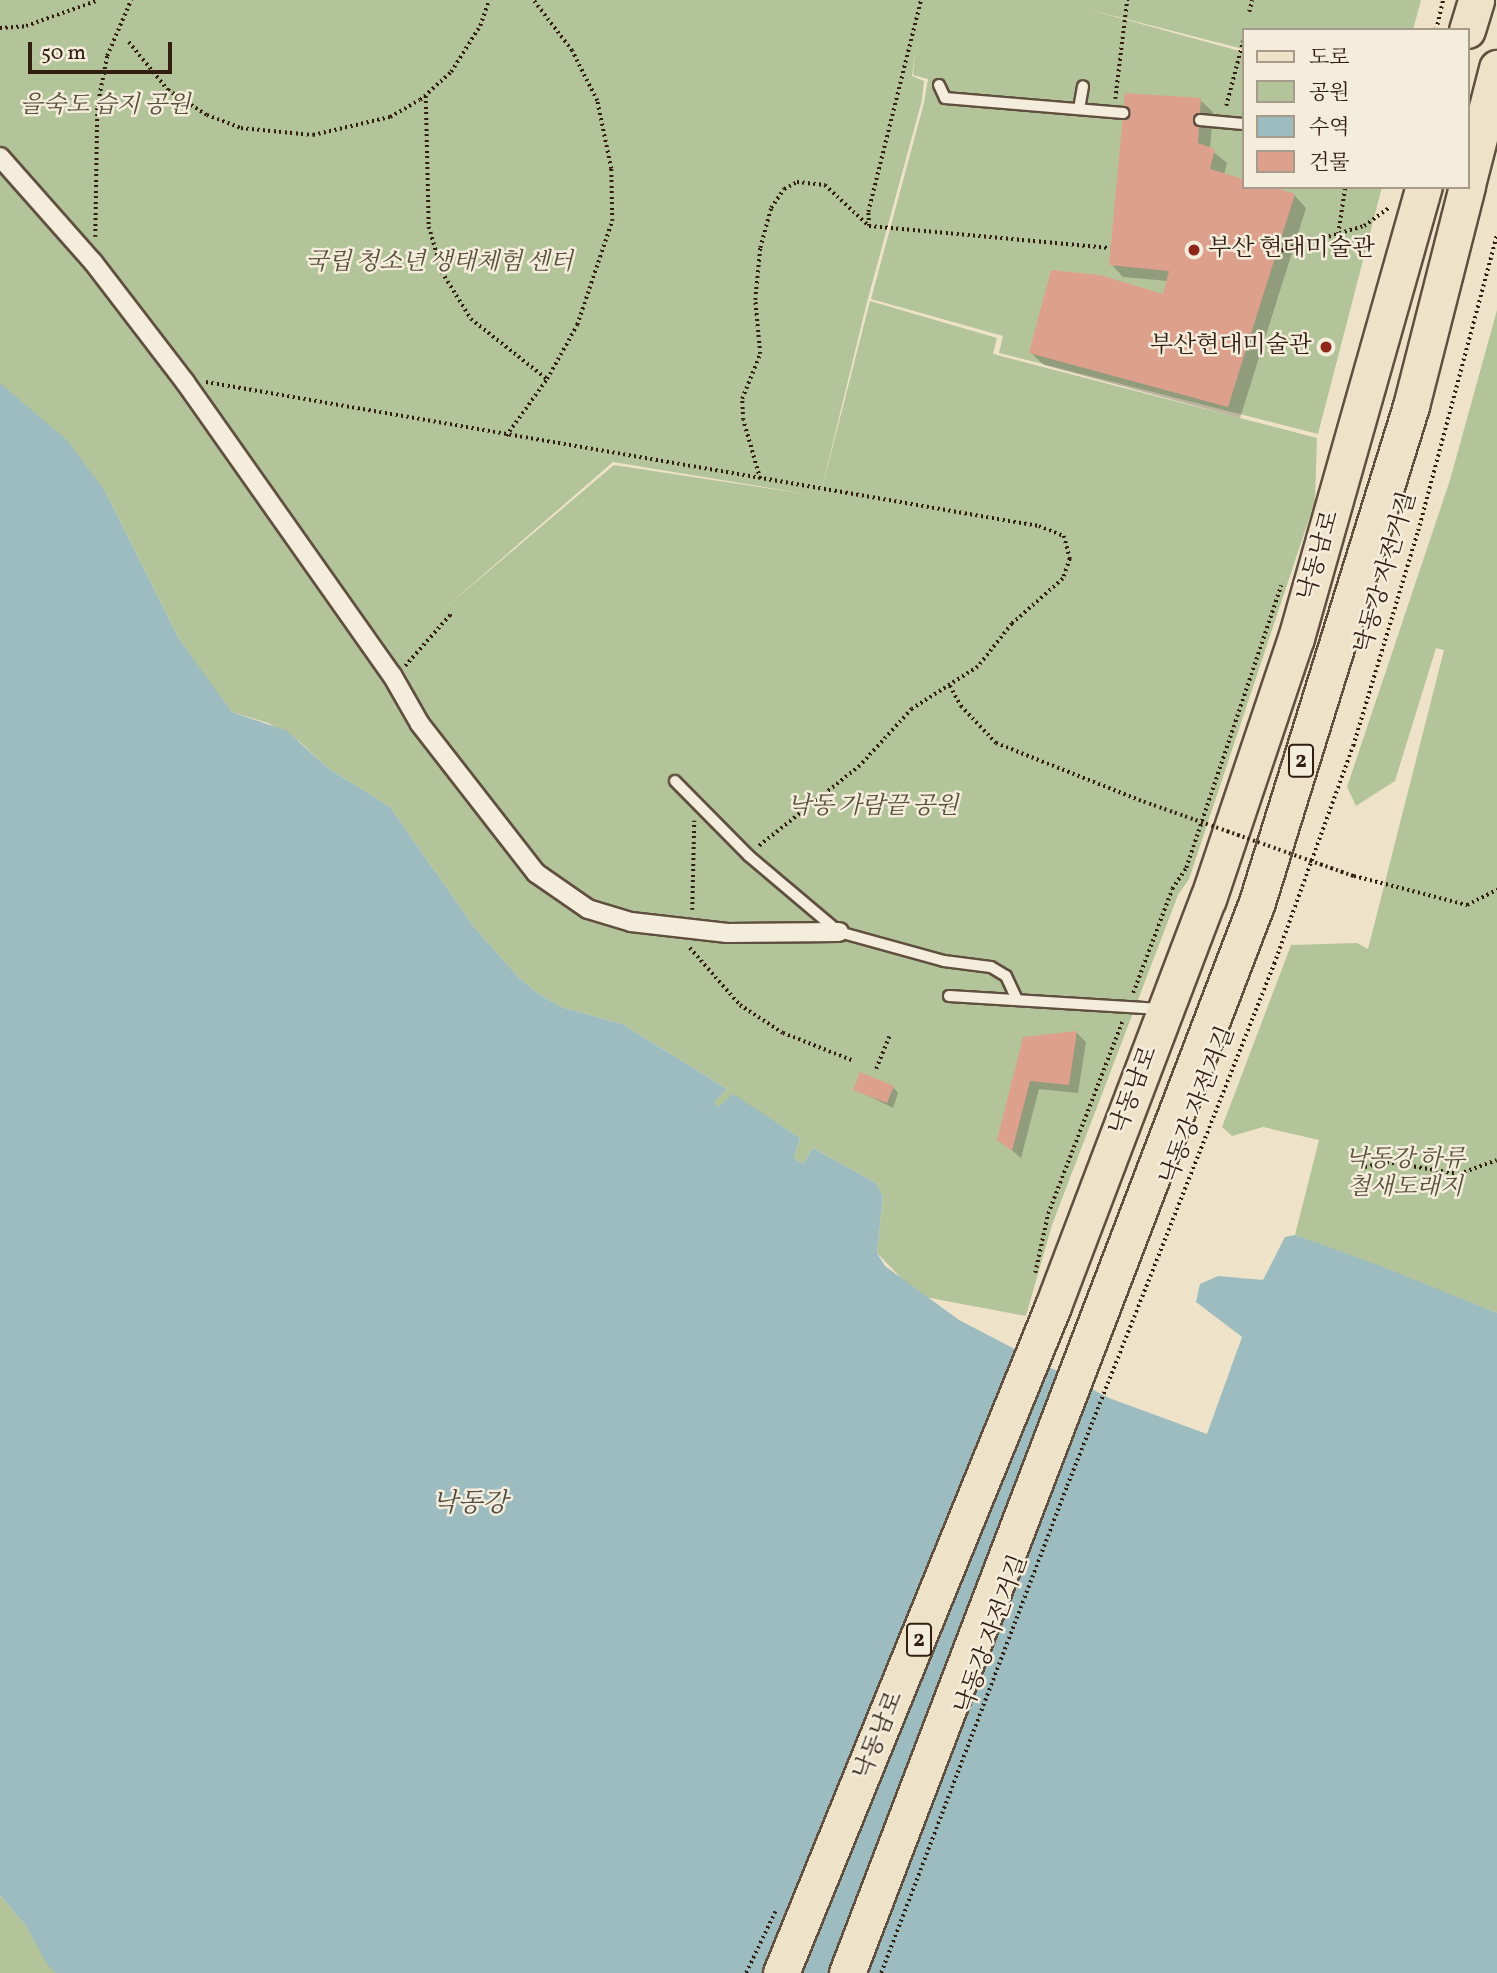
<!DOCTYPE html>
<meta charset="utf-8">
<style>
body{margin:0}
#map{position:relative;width:1497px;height:1973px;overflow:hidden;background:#eee3c9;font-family:Vollkorn,"Noto Serif KR",serif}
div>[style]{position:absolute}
.green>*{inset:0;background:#b4c49a}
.water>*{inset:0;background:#9cbcbf}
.shadow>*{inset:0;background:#0003}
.building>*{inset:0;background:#dda08d}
.path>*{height:3.5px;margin-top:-1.75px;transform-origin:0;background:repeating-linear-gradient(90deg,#311e11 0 2px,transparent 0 5.5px)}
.roads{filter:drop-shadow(2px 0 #604f3f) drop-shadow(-2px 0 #604f3f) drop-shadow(0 2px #604f3f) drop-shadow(0 -2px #604f3f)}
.service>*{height:10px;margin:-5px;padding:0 5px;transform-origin:5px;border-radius:5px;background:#f4eddc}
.pedestrian>*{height:18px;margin:-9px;padding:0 9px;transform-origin:9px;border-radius:9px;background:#f4eddc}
.primary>*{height:35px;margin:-17.5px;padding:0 17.5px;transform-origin:17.5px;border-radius:17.5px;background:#eee3c9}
.path-bridge>*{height:3.5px;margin-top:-1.75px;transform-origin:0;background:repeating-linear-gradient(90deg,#311e11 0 2px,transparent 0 5.5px)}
.dots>*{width:19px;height:19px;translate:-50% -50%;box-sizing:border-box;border:4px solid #f4eddc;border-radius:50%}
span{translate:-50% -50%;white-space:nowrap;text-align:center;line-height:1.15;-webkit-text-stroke:5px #f4eddc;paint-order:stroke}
.shield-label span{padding:2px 5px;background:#f4eddc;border:2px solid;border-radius:5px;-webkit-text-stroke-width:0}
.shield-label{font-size:23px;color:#311e11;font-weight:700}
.park-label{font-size:24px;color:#58503a;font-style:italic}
.poi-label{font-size:24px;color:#311e11}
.left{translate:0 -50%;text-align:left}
.right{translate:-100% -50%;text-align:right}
.street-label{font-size:24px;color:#311e11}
.water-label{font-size:26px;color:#514d45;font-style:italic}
.legend{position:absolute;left:1242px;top:28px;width:228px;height:161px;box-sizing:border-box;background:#f4eddc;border:2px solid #a69a8b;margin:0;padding:9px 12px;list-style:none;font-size:21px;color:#311e11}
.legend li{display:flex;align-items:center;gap:14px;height:35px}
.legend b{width:35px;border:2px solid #a69a8b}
.scale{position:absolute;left:28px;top:42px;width:144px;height:32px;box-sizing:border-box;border:4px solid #311e11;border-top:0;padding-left:9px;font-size:21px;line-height:24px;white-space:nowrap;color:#311e11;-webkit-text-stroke:5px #f4eddc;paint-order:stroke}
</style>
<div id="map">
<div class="green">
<i style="clip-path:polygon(evenodd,0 0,1421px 0,1413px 30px,1243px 30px,1243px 49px,1087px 9px,1243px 52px,1243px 187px,1382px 187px,1318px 434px,999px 353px,1003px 336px,871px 299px,924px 103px,928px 79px,913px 75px,915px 49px,912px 76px,924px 81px,922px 100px,867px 302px,820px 496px,870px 301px,997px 338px,993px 354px,1317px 438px,1315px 501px,1189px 879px,1178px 895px,1052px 1225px,1026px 1316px,925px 1297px,906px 1283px,877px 1253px,883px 1196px,876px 1183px,813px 1148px,803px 1164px,794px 1158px,800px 1138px,733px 1095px,718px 1108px,713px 1102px,727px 1089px,692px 1067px,622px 1024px,561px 1007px,539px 994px,519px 978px,474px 927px,390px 807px,328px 768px,299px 741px,268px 723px,232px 712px,220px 699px,179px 639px,105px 491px,0 383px,0 0,613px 462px,812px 495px,614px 465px,439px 613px,613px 462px)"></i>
<i style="clip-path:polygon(1497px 310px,1497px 1313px,1295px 1235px,1319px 1140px,1263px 1127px,1232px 1136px,1222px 1127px,1291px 945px,1357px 943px,1368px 949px,1444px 650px,1436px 648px,1395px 781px,1356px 806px,1347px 787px,1450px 480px)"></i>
<i style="clip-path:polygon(0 1895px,26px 1926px,56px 1973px,0 1973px)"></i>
</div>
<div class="water">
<i style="clip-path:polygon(0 383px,67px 440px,105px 491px,179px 639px,232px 712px,287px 731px,328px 768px,390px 807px,474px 927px,519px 978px,539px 994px,561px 1007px,622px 1024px,692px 1067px,727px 1089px,714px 1102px,718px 1107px,733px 1094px,800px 1138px,794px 1158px,803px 1164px,813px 1148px,876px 1183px,883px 1196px,877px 1253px,885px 1266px,959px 1320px,1109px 1398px,1207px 1434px,1242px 1337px,1196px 1302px,1200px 1284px,1218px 1276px,1263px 1280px,1285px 1237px,1295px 1235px,1378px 1265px,1497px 1313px,1497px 1973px,56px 1973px,47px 1964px,26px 1926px,0 1895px)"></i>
</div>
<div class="shadow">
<i style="clip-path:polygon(1200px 100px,1213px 112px,1210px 149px,1227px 163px,1224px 175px,1243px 180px,1243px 187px,1294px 195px,1306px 208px,1240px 418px,1044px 365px,1031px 353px,1165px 296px,1168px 281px,1123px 277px,1111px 264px)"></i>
<i style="clip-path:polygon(1077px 1033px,1086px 1042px,1078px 1093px,1039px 1089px,1021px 1158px,999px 1139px,1025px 1039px)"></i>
<i style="clip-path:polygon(893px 1087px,898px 1093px,893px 1108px,855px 1089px)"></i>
</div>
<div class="building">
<i style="clip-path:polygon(1125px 93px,1201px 98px,1198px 143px,1215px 149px,1210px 169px,1243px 179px,1243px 187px,1273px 187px,1295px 194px,1228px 407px,1029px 353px,1051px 270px,1100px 275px,1163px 294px,1169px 271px,1109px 265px)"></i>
<i style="clip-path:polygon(1077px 1031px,1069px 1085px,1030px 1081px,1012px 1151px,997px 1140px,1023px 1037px)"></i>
<i style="clip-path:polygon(860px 1072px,894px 1086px,887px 1103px,853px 1090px)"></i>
</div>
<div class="path">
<i style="left:1249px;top:12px;width:12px;rotate:-76deg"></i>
<i style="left:0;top:28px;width:26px;rotate:-4deg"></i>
<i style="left:26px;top:26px;width:77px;rotate:-19.6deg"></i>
<i style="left:1436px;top:30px;width:31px;rotate:-77deg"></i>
<i style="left:129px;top:42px;width:62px;rotate:50.9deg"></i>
<i style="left:168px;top:90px;width:46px;rotate:32.7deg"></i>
<i style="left:207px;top:115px;width:36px;rotate:21deg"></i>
<i style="left:241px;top:128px;width:72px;rotate:5.6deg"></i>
<i style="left:313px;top:135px;width:79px;rotate:-13.2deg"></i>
<i style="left:390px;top:117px;width:34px;rotate:-30deg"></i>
<i style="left:420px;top:100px;width:42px;rotate:-42.1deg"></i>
<i style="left:451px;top:72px;width:54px;rotate:-57.8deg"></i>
<i style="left:480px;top:26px;width:28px;rotate:-71deg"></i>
<i style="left:426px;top:96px;width:131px;rotate:88.7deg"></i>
<i style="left:429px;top:227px;width:47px;rotate:73.9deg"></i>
<i style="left:442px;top:272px;width:55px;rotate:58.3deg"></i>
<i style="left:471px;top:319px;width:97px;rotate:38.3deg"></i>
<i style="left:1115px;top:99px;width:100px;rotate:-83.1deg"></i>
<i style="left:1226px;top:106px;width:67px;rotate:-75.3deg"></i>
<i style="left:869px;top:226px;width:242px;rotate:5.2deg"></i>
<i style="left:1338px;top:234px;width:48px;rotate:-81.5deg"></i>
<i style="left:95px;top:237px;width:130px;rotate:-89.1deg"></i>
<i style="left:97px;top:107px;width:52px;rotate:-78.9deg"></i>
<i style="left:107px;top:56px;width:61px;rotate:-66.8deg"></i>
<i style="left:1276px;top:252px;width:92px;rotate:-16.5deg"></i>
<i style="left:1364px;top:226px;width:31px;rotate:-36deg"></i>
<i style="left:206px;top:382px;width:845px;rotate:9.81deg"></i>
<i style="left:1039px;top:526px;width:27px;rotate:22deg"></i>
<i style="left:1064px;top:536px;width:24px;rotate:75deg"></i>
<i style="left:1070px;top:559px;width:21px;rotate:109deg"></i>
<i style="left:1063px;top:579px;width:68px;rotate:138.6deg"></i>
<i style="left:1012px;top:624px;width:55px;rotate:128.3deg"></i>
<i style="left:978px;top:667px;width:78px;rotate:147.5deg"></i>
<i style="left:912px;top:709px;width:77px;rotate:132.4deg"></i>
<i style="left:860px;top:766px;width:130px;rotate:141.5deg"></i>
<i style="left:506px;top:436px;width:70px;rotate:-54.3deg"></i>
<i style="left:547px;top:379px;width:62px;rotate:-60.9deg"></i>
<i style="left:577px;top:325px;width:110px;rotate:-71.4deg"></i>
<i style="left:612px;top:221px;width:52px;rotate:-91.1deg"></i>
<i style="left:611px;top:169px;width:69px;rotate:-101.6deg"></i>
<i style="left:597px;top:101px;width:56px;rotate:-116.6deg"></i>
<i style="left:572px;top:51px;width:64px;rotate:-127.4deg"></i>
<i style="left:760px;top:479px;width:61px;rotate:-106.1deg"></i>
<i style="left:743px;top:420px;width:21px;rotate:-93deg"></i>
<i style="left:742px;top:399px;width:48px;rotate:-68.2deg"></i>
<i style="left:760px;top:354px;width:54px;rotate:-95.3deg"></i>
<i style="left:755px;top:300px;width:52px;rotate:-84.5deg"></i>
<i style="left:760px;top:248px;width:41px;rotate:-74.6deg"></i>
<i style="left:771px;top:208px;width:23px;rotate:-56deg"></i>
<i style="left:784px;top:189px;width:15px;rotate:-28deg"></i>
<i style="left:797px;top:182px;width:28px;rotate:6deg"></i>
<i style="left:825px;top:185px;width:60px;rotate:43deg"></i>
<i style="left:869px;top:226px;width:14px;rotate:-94deg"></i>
<i style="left:868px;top:212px;width:219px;rotate:-76deg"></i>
<i style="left:405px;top:666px;width:68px;rotate:-48.6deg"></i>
<i style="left:450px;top:615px;width:4px;rotate:56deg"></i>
<i style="left:950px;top:686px;width:23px;rotate:61deg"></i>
<i style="left:961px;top:706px;width:51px;rotate:46.6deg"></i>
<i style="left:996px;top:743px;width:154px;rotate:21.7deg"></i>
<i style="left:1354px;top:876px;width:117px;rotate:14.4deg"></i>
<i style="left:1467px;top:905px;width:34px;rotate:-27deg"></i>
<i style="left:692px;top:910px;width:89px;rotate:-88.7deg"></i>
<i style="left:690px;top:948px;width:76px;rotate:48.7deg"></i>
<i style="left:740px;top:1005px;width:51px;rotate:33.1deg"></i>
<i style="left:783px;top:1033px;width:76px;rotate:21.5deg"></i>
<i style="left:1133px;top:993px;width:111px;rotate:-69.4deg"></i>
<i style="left:1172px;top:889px;width:25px;rotate:-56deg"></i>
<i style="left:1186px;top:868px;width:298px;rotate:-71.4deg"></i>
<i style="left:876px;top:1069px;width:35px;rotate:-68deg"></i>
<i style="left:1365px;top:1167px;width:23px;rotate:-13deg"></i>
<i style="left:1387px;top:1162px;width:73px;rotate:9.5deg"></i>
<i style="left:1459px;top:1174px;width:40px;rotate:-20.2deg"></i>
<i style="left:1035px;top:1273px;width:60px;rotate:-77.6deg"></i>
<i style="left:1048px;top:1214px;width:208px;rotate:-68.9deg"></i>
<i style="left:746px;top:1973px;width:68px;rotate:-64.6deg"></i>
<i style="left:881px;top:1973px;width:521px;rotate:-69.1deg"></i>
<i style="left:1067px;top:1486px;width:562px;rotate:-68.37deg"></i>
<i style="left:1274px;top:964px;width:232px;rotate:-70.1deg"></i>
<i style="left:1353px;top:746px;width:225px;rotate:-73.2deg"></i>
<i style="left:1418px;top:531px;width:306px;rotate:-75.1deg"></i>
</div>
<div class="roads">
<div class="service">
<i style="left:939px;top:85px;width:14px;rotate:65deg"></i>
<i style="left:945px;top:98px;width:179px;rotate:4.8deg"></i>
<i style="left:1079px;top:109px;width:23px;rotate:-80deg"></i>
<i style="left:1200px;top:120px;width:43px;rotate:5.3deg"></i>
<i style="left:675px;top:781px;width:105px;rotate:45.4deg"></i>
<i style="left:749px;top:856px;width:118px;rotate:40.2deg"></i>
<i style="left:839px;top:932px;width:109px;rotate:15.4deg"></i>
<i style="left:944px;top:961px;width:47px;rotate:7.3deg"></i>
<i style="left:991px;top:967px;width:17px;rotate:31deg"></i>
<i style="left:1006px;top:976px;width:26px;rotate:65deg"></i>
<i style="left:949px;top:996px;width:212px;rotate:3.5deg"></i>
</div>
<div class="pedestrian">
<i style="left:0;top:157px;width:140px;rotate:48.5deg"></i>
<i style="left:93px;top:262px;width:151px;rotate:52.5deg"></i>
<i style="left:185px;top:382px;width:359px;rotate:54.8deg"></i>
<i style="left:392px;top:675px;width:56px;rotate:60.3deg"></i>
<i style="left:420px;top:724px;width:189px;rotate:52.1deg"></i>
<i style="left:536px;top:873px;width:63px;rotate:34.7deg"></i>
<i style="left:588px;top:909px;width:45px;rotate:16.8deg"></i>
<i style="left:631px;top:922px;width:97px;rotate:6.5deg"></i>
<i style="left:727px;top:933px;width:112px;rotate:-0.5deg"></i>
</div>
<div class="primary">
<i style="left:1467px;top:30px;width:31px;rotate:-73deg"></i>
<i style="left:1467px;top:185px;width:121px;rotate:-75.6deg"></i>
<i style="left:781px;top:1973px;width:720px;rotate:-67.81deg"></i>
<i style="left:1053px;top:1306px;width:436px;rotate:-69.2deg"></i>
<i style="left:1208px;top:899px;width:275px;rotate:-71.4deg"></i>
<i style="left:1296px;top:638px;width:469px;rotate:-74.2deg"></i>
<i style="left:847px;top:1973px;width:1147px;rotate:-69.05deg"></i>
<i style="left:1257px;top:902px;width:519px;rotate:-72.75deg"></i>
<i style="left:1411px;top:406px;width:226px;rotate:-75.7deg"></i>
</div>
</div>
<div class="path-bridge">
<i style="left:1139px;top:800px;width:228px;rotate:19.5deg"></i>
</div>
<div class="dots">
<i style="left:1194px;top:250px;background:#8f2418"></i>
<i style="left:1326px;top:347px;background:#8f2418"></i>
</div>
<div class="shield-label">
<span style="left:1301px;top:761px">2</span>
<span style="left:919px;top:1640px">2</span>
</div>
<div class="park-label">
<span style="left:105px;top:107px">을숙도 습지 공원</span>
<span style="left:439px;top:264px">국립 청소년 생태체험 센터</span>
<span style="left:873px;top:808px">낙동 가람끝 공원</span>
<span style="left:1405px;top:1175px">낙동강 하류<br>철새도래지</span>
</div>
<div class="poi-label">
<span class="left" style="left:1208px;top:250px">부산 현대미술관</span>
<span class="right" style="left:1312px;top:347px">부산현대미술관</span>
</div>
<div class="street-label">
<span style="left:1320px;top:556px;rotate:-74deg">낙동남로</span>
<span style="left:1387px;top:573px;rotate:-74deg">낙동강 자전거길</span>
<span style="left:1135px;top:1091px;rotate:-69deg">낙동남로</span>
<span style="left:1199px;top:1106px;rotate:-69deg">낙동강 자전거길</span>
<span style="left:993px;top:1635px;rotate:-70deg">낙동강 자전거길</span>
<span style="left:880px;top:1736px;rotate:-68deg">낙동남로</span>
</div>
<div class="water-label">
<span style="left:470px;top:1505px">낙동강</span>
</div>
<ul class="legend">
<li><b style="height:9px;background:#eee3c9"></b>도로</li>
<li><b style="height:19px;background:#b4c49a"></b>공원</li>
<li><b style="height:19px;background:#9cbcbf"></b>수역</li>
<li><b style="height:19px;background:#dda08d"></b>건물</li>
</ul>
<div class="scale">50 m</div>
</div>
